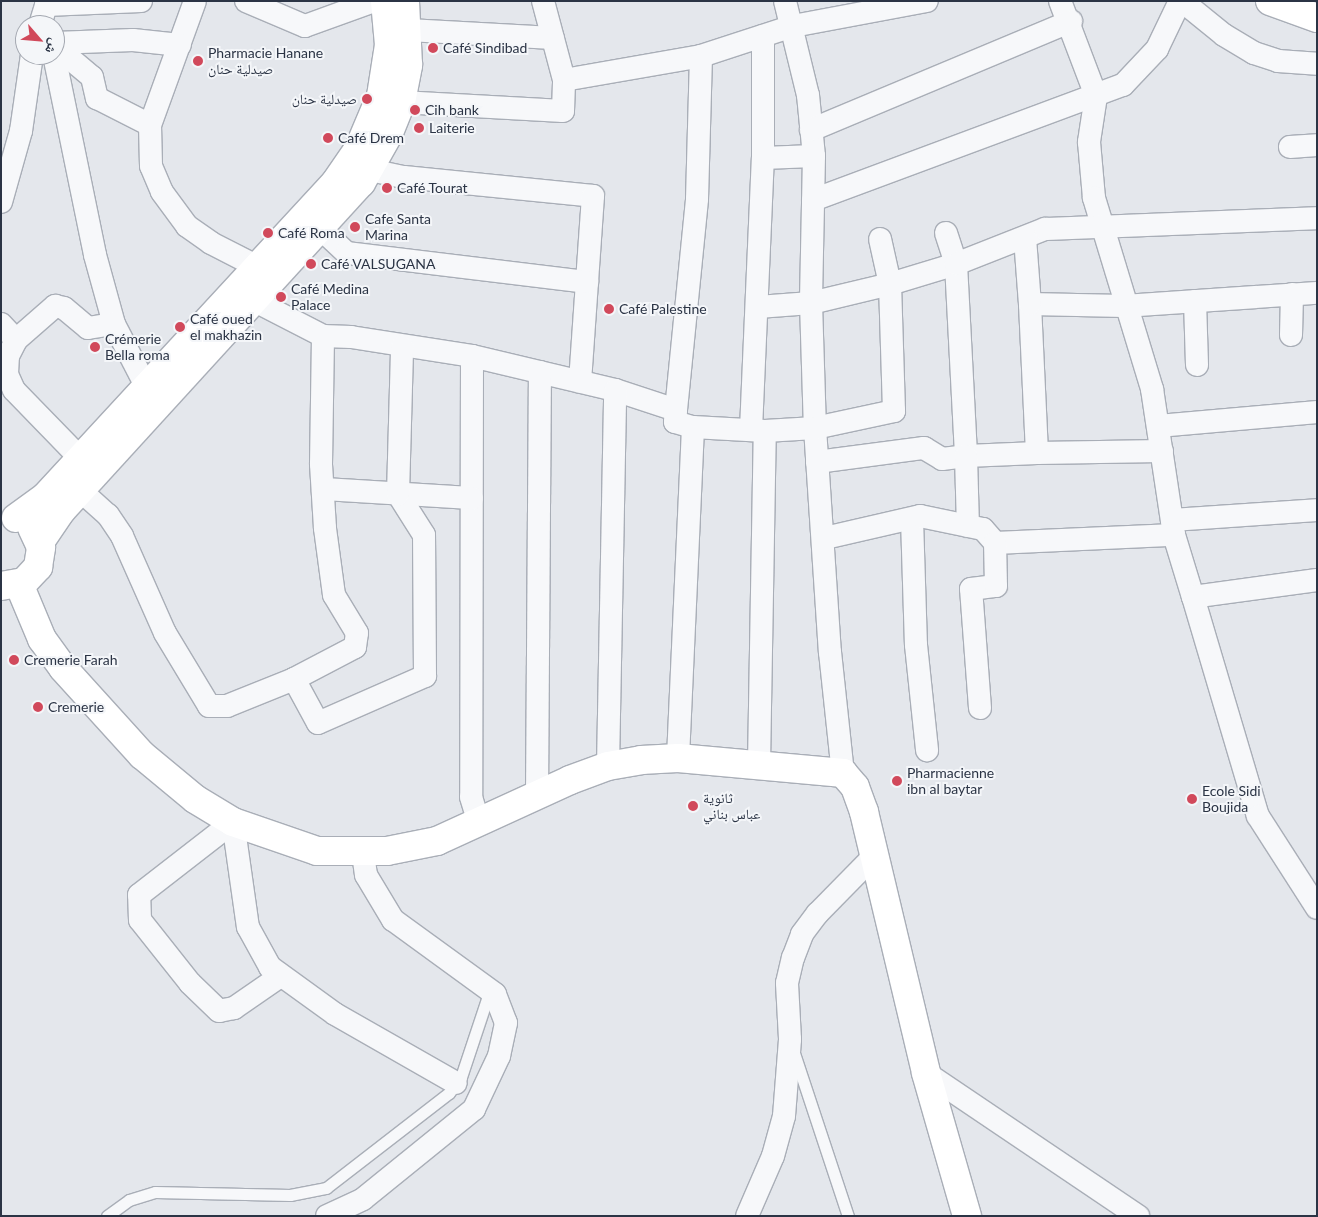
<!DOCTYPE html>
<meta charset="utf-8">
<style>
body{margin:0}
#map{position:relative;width:1318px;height:1217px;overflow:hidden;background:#e4e7ec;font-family:Lato,"Noto Naskh Arabic",sans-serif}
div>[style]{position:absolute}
.roads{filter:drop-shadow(1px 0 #a9aeb7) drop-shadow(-1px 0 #a9aeb7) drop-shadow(0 1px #a9aeb7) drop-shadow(0 -1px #a9aeb7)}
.lane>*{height:11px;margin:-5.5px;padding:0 5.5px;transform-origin:5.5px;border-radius:5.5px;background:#f7f8fa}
.street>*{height:22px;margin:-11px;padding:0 11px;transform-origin:11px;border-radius:11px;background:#f7f8fa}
.secondary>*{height:28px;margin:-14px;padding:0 14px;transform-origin:14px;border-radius:14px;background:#fff}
.primary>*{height:28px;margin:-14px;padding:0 14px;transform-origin:14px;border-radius:14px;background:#fff}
.dots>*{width:14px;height:14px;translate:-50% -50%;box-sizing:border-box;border:2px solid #f4f6f9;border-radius:50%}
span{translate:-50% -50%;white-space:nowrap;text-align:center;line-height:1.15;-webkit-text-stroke:4px #f4f6f9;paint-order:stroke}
.poi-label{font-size:14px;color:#2b3445}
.left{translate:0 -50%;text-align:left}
.right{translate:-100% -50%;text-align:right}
.frame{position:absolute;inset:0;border:2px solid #2b3445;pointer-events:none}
.north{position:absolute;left:15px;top:15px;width:50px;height:50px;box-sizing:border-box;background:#f4f6f9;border:1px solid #a4a8b1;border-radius:50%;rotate:117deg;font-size:14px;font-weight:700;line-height:20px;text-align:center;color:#2b3445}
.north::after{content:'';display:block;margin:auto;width:18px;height:22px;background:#d1495b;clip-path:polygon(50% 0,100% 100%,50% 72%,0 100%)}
</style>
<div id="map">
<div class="roads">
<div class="lane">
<i style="left:794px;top:1053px;width:172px;rotate:71.7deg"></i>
<i style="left:107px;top:1216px;width:27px;rotate:-36deg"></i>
<i style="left:129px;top:1200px;width:27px;rotate:-17deg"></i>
<i style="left:155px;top:1192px;width:135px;rotate:1.3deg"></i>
<i style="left:290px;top:1195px;width:37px;rotate:-11deg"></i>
<i style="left:326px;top:1188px;width:155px;rotate:-37.7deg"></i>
<i style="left:449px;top:1093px;width:20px;rotate:-53deg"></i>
<i style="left:461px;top:1077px;width:92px;rotate:-71.6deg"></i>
</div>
<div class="street">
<i style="left:195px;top:1px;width:132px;rotate:109.9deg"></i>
<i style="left:150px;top:125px;width:41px;rotate:88.6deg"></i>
<i style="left:151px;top:166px;width:28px;rotate:67deg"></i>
<i style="left:162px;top:192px;width:42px;rotate:53.7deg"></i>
<i style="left:187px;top:226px;width:29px;rotate:35deg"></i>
<i style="left:211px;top:243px;width:53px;rotate:27.1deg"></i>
<i style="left:246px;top:1px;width:64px;rotate:23deg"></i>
<i style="left:305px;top:26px;width:73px;rotate:-19.9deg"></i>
<i style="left:543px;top:1px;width:82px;rotate:75.1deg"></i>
<i style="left:564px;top:80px;width:139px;rotate:-9.9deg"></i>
<i style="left:701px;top:56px;width:97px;rotate:-18.1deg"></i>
<i style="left:793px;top:26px;width:136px;rotate:-10.6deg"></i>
<i style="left:785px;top:1px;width:97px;rotate:76.3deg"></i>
<i style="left:808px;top:95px;width:61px;rotate:84.4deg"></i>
<i style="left:814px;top:156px;width:147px;rotate:91.2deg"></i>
<i style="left:811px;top:303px;width:125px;rotate:88.2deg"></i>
<i style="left:815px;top:428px;width:225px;rotate:86.2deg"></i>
<i style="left:830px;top:652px;width:122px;rotate:83.9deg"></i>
<i style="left:1060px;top:1px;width:102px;rotate:69.2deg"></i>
<i style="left:1096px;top:96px;width:47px;rotate:98.7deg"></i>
<i style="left:1089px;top:142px;width:56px;rotate:84.9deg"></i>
<i style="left:1094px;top:198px;width:200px;rotate:73.1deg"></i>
<i style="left:1152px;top:389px;width:148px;rotate:81.4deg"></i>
<i style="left:1174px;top:535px;width:65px;rotate:73deg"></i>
<i style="left:1182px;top:1px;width:54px;rotate:39deg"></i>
<i style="left:1224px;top:35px;width:35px;rotate:31deg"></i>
<i style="left:1254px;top:53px;width:25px;rotate:18deg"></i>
<i style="left:1278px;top:61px;width:39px;rotate:4deg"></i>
<i style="left:40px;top:25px;width:21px;rotate:-73deg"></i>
<i style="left:46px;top:5px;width:95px;rotate:-2.4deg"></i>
<i style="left:408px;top:30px;width:145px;rotate:3.2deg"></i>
<i style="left:55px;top:43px;width:78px;rotate:-2.2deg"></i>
<i style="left:133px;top:40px;width:47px;rotate:6.1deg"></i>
<i style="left:55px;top:46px;width:48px;rotate:40deg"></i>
<i style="left:92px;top:77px;width:22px;rotate:77deg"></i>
<i style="left:97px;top:98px;width:59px;rotate:27deg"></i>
<i style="left:54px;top:55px;width:204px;rotate:78.4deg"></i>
<i style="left:95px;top:255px;width:72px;rotate:74.6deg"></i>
<i style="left:114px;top:324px;width:72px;rotate:62.7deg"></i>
<i style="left:401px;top:102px;width:162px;rotate:3.2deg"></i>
<i style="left:563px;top:111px;width:31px;rotate:-88deg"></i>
<i style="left:811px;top:130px;width:282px;rotate:-22.7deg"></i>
<i style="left:1290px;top:147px;width:27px;rotate:-4deg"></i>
<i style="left:763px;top:158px;width:51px;rotate:-2.2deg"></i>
<i style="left:370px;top:170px;width:35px;rotate:12deg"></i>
<i style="left:404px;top:177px;width:190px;rotate:5.7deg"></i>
<i style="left:593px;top:196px;width:186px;rotate:94deg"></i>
<i style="left:813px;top:200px;width:331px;rotate:-20.4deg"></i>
<i style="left:1123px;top:85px;width:50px;rotate:-46.6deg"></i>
<i style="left:1157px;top:49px;width:53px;rotate:-64.4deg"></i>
<i style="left:1px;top:202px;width:74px;rotate:-74.3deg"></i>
<i style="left:21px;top:131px;width:77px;rotate:-81.8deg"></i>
<i style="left:322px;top:230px;width:34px;rotate:43deg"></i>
<i style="left:347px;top:253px;width:242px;rotate:6.9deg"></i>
<i style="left:946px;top:233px;width:33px;rotate:72deg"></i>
<i style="left:956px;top:264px;width:192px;rotate:87deg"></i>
<i style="left:966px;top:456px;width:71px;rotate:-2.4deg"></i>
<i style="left:1037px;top:453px;width:149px;rotate:-92.7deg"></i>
<i style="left:1030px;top:304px;width:94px;rotate:1.2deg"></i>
<i style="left:1124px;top:306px;width:193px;rotate:-3.9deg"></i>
<i style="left:1025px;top:238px;width:66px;rotate:85.7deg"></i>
<i style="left:255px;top:301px;width:76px;rotate:27.2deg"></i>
<i style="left:323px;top:336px;width:28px;rotate:2deg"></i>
<i style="left:351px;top:337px;width:122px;rotate:8.9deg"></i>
<i style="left:472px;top:356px;width:147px;rotate:13.4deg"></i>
<i style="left:615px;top:390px;width:64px;rotate:18.2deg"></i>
<i style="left:676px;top:410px;width:12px;rotate:95deg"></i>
<i style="left:675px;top:422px;width:19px;rotate:16deg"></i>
<i style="left:693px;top:427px;width:72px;rotate:3.2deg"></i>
<i style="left:765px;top:431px;width:50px;rotate:-3.4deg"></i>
<i style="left:815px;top:428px;width:81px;rotate:-12.1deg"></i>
<i style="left:894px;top:411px;width:127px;rotate:-91.8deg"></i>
<i style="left:890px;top:284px;width:46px;rotate:-102.5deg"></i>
<i style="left:1195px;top:301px;width:64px;rotate:88.2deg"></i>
<i style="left:758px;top:307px;width:53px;rotate:-4.3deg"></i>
<i style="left:811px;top:303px;width:81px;rotate:-13.5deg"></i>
<i style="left:890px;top:284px;width:69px;rotate:-16.9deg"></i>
<i style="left:956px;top:264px;width:96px;rotate:-21.5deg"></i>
<i style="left:1045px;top:229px;width:272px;rotate:-2.3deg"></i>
<i style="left:1px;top:324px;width:22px;rotate:47deg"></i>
<i style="left:1291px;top:335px;width:41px;rotate:-88.6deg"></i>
<i style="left:472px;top:356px;width:441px;rotate:90.1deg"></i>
<i style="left:471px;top:797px;width:27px;rotate:73deg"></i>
<i style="left:676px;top:410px;width:212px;rotate:-84.3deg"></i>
<i style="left:697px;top:199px;width:143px;rotate:-88.4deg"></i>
<i style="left:1158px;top:426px;width:160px;rotate:-5deg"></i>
<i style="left:751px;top:430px;width:272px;rotate:-87.5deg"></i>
<i style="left:763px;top:158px;width:122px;rotate:-90deg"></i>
<i style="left:1037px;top:453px;width:125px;rotate:-0.9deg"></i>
<i style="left:81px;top:459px;width:96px;rotate:-134.2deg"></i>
<i style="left:14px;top:390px;width:17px;rotate:-114deg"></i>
<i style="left:7px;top:374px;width:18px;rotate:-87deg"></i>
<i style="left:8px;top:356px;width:18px;rotate:-63deg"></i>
<i style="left:16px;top:340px;width:52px;rotate:-41.1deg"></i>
<i style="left:55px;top:306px;width:9px;rotate:13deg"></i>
<i style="left:64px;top:308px;width:31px;rotate:40deg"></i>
<i style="left:88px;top:328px;width:26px;rotate:-9deg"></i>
<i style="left:817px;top:462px;width:108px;rotate:-7.5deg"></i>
<i style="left:924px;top:448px;width:21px;rotate:31deg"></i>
<i style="left:942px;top:459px;width:24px;rotate:-7deg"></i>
<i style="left:966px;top:456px;width:70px;rotate:88.4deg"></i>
<i style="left:323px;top:489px;width:149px;rotate:3.5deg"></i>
<i style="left:81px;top:491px;width:36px;rotate:42deg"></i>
<i style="left:108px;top:515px;width:25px;rotate:56deg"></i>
<i style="left:122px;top:536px;width:106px;rotate:66.1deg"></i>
<i style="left:165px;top:633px;width:85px;rotate:58.9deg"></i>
<i style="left:209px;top:706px;width:18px"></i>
<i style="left:227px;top:706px;width:72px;rotate:-21.9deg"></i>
<i style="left:294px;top:679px;width:69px;rotate:-27.7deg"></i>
<i style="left:355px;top:647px;width:14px;rotate:-82deg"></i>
<i style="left:357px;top:633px;width:44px;rotate:-121.2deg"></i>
<i style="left:334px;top:595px;width:68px;rotate:-97.7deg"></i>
<i style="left:325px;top:528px;width:64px;rotate:-93.6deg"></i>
<i style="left:321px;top:464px;width:128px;rotate:-89.1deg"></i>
<i style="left:912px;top:519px;width:126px;rotate:88.2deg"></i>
<i style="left:916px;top:645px;width:106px;rotate:84deg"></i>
<i style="left:1172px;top:520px;width:145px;rotate:-3.9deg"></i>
<i style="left:825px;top:538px;width:98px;rotate:-13deg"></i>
<i style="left:920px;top:516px;width:64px;rotate:11.7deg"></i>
<i style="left:983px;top:529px;width:18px;rotate:49deg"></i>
<i style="left:995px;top:543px;width:179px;rotate:-2.6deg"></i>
<i style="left:1317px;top:580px;width:125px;rotate:172.2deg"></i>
<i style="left:1193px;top:597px;width:228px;rotate:73.5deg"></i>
<i style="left:1258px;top:816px;width:109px;rotate:57.3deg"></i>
<i style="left:294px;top:679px;width:50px;rotate:61.4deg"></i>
<i style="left:318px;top:723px;width:117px;rotate:-23.7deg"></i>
<i style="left:425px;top:676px;width:141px;rotate:-90.4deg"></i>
<i style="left:424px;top:535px;width:49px;rotate:-122.4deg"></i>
<i style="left:398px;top:494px;width:147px;rotate:-88.4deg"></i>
<i style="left:980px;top:708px;width:119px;rotate:-94.3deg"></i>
<i style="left:971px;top:589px;width:25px;rotate:-7deg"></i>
<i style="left:996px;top:586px;width:43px;rotate:-91.3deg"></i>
<i style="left:678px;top:758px;width:331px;rotate:-87.4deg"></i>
<i style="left:759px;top:764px;width:333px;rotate:-89deg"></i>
<i style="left:608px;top:766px;width:376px;rotate:-88.9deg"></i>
<i style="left:537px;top:795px;width:423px;rotate:-89.6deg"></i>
<i style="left:279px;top:977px;width:55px;rotate:145.4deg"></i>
<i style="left:234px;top:1008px;width:15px;rotate:169deg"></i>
<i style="left:219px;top:1011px;width:40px;rotate:-136deg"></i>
<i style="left:190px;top:983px;width:80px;rotate:-128.4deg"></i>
<i style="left:140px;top:920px;width:25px;rotate:-92deg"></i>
<i style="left:139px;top:895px;width:119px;rotate:-37.8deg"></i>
<i style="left:233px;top:822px;width:106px;rotate:81.9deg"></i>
<i style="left:248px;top:927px;width:46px;rotate:61.2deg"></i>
<i style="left:270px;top:967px;width:80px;rotate:35.9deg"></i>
<i style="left:335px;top:1014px;width:139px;rotate:29.7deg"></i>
<i style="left:926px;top:1073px;width:256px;rotate:34deg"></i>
<i style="left:327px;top:1216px;width:40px;rotate:-25deg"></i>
<i style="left:363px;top:1199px;width:143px;rotate:-39deg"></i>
<i style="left:474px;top:1109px;width:59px;rotate:-64.7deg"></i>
<i style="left:499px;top:1056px;width:34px;rotate:-78deg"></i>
<i style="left:506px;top:1023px;width:31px;rotate:-111deg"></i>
<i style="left:495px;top:994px;width:126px;rotate:-144deg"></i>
<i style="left:393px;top:920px;width:52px;rotate:-121deg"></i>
<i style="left:366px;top:875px;width:22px;rotate:-98deg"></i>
<i style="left:747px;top:1216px;width:65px;rotate:-66.6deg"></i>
<i style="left:773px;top:1156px;width:41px;rotate:-74.6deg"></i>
<i style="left:784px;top:1116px;width:77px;rotate:-85.5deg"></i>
<i style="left:790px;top:1039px;width:56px;rotate:-93.1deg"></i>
<i style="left:787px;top:983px;width:26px;rotate:-77deg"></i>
<i style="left:793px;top:958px;width:26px;rotate:-69deg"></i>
<i style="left:802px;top:934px;width:26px;rotate:-53deg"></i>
<i style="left:818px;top:913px;width:81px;rotate:-45.5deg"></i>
</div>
<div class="secondary">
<i style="left:19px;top:584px;width:60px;rotate:67.3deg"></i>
<i style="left:42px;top:639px;width:36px;rotate:54deg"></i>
<i style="left:63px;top:668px;width:118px;rotate:47.8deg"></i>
<i style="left:142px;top:755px;width:69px;rotate:39.7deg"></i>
<i style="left:195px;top:799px;width:44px;rotate:31.2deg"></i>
<i style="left:233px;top:822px;width:89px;rotate:19deg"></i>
<i style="left:317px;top:851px;width:70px"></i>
<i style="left:387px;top:851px;width:51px;rotate:-11.3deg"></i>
<i style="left:437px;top:841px;width:146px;rotate:-24.6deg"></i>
<i style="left:570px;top:780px;width:40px;rotate:-20.2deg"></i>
<i style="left:608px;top:766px;width:34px;rotate:-10deg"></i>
<i style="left:641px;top:760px;width:37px;rotate:-3deg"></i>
<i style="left:678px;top:758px;width:166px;rotate:5.2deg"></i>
<i style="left:843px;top:773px;width:18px;rotate:49deg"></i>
<i style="left:855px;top:787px;width:27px;rotate:70deg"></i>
<i style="left:864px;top:812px;width:268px;rotate:76.6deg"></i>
<i style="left:926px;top:1073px;width:149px;rotate:74deg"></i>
</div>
<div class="primary">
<i style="left:1270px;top:1px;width:50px;rotate:19.9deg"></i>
<i style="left:16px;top:518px;width:37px;rotate:-36deg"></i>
<i style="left:46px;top:496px;width:426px;rotate:-47.3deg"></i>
<i style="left:335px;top:183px;width:42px;rotate:-55.6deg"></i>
<i style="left:359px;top:148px;width:56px;rotate:-67.1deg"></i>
<i style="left:381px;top:96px;width:52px;rotate:-81.1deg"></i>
<i style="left:389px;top:45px;width:44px;rotate:-95.2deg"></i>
<i style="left:40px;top:542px;width:37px;rotate:-56deg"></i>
<i style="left:61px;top:511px;width:445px;rotate:-47.6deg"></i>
<i style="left:361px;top:183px;width:55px;rotate:-60.6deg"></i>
<i style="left:388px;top:135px;width:35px;rotate:-68deg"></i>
<i style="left:401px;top:102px;width:38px;rotate:-79deg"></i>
<i style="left:408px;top:65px;width:64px;rotate:-92.7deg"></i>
<i style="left:1px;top:586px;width:23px;rotate:-10deg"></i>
<i style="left:24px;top:582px;width:21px;rotate:-47deg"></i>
<i style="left:38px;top:567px;width:20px;rotate:-81deg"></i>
<i style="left:41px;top:547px;width:21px;rotate:-115deg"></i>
</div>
</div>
<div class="dots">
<i style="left:433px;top:48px;background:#d1495b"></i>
<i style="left:198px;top:61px;background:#d1495b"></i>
<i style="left:367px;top:99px;background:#d1495b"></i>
<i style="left:415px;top:110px;background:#d1495b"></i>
<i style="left:419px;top:128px;background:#d1495b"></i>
<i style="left:328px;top:138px;background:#d1495b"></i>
<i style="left:387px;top:188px;background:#d1495b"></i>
<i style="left:355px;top:227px;background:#d1495b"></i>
<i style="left:268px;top:233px;background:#d1495b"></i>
<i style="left:311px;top:264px;background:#d1495b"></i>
<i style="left:281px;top:297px;background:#d1495b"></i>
<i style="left:609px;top:309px;background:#d1495b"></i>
<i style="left:180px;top:327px;background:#d1495b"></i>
<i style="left:95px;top:347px;background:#d1495b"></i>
<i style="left:14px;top:660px;background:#d1495b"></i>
<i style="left:38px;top:707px;background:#d1495b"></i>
<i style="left:897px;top:781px;background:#d1495b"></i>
<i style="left:1192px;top:799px;background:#d1495b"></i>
<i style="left:693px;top:806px;background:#d1495b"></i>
</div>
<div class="poi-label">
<span class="left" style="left:443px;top:48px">Café Sindibad</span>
<span class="left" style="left:208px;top:61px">Pharmacie Hanane<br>صيدلية حنان</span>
<span class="right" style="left:357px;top:99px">صيدلية حنان</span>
<span class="left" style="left:425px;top:110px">Cih bank</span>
<span class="left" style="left:429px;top:128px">Laiterie</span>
<span class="left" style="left:338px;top:138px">Café Drem</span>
<span class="left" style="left:397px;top:188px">Café Tourat</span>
<span class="left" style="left:365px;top:227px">Cafe Santa<br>Marina</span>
<span class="left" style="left:278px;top:233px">Café Roma</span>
<span class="left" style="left:321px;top:264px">Café VALSUGANA</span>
<span class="left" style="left:291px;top:297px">Café Medina<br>Palace</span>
<span class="left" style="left:619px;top:309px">Café Palestine</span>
<span class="left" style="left:190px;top:327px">Café oued<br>el makhazin</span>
<span class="left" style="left:105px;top:347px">Crémerie<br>Bella roma</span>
<span class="left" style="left:24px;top:660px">Cremerie Farah</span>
<span class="left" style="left:48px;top:707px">Cremerie</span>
<span class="left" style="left:907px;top:781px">Pharmacienne<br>ibn al baytar</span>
<span class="left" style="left:1202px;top:799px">Ecole Sidi<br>Boujida</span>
<span class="left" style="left:703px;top:806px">ثانوية<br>عباس بناني</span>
</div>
<div class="frame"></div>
<div class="north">ش</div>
</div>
